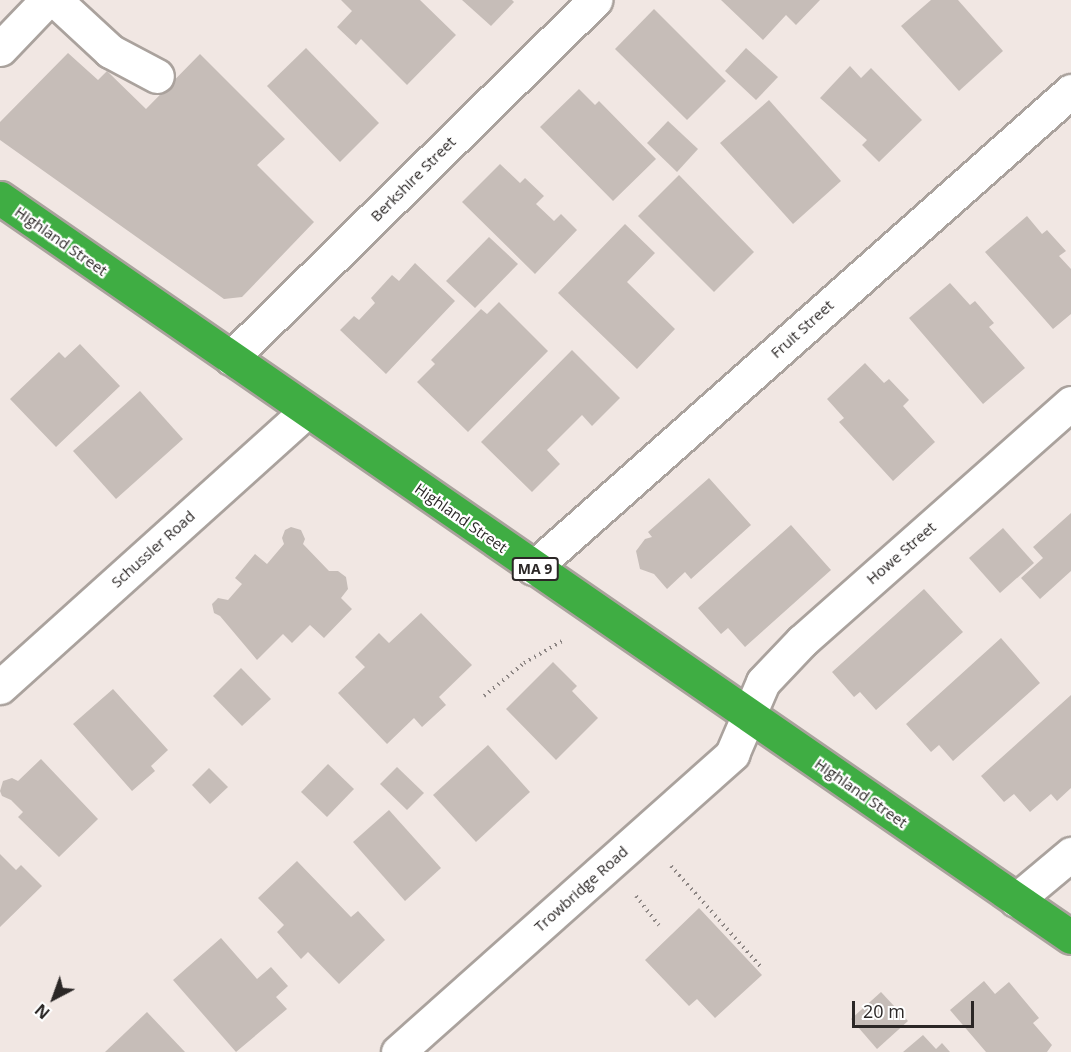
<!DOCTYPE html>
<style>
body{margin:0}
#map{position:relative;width:1071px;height:1052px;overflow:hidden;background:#f1e7e3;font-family:"Open Sans",sans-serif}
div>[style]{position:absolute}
.building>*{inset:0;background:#c6bdb8}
.path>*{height:4px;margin-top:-2px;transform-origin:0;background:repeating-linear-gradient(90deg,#8d8684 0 1.5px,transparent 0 6px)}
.roads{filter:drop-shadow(2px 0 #aaa29d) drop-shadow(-2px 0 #aaa29d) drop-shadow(0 2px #aaa29d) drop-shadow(0 -2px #aaa29d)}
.minor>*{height:33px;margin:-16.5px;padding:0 16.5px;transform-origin:16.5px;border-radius:16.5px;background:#fff}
.highway>*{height:33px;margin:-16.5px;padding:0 16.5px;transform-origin:16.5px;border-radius:16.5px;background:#3fad43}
span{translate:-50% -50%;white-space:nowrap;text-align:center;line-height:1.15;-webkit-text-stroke:4.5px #fff;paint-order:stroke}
.shield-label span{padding:2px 4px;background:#fff;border:2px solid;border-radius:4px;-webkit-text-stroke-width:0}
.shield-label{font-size:14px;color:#2b2726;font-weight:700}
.street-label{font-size:15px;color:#2b2726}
.north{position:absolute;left:24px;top:968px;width:60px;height:60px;-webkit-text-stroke:4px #fff;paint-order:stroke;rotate:221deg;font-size:16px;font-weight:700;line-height:24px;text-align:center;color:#2b2726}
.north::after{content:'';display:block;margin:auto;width:21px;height:27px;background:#2b2726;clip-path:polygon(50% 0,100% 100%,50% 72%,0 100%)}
.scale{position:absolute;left:852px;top:1001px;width:122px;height:27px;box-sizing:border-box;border:3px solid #2b2726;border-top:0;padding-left:8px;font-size:18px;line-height:21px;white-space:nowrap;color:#2b2726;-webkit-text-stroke:4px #fff;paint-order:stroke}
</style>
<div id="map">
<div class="building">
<i style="clip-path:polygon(341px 0,420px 0,456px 35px,407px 85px,361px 39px,356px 45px,337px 27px,352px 11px)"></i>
<i style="clip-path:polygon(462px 0,512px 0,514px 2px,491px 26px)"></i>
<i style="clip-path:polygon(721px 0,820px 0,796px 25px,786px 15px,763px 40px)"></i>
<i style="clip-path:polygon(931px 0,958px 0,1003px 51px,959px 91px,901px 26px)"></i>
<i style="clip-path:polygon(654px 9px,726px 81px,687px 120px,615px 49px)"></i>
<i style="clip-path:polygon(306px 48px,379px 123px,340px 162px,267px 86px)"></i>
<i style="clip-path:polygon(746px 48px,778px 77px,756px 100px,725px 71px)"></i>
<i style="clip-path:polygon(68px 53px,98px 80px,107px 71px,146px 109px,200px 54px,285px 139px,257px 165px,314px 222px,242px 297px,224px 299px,0 140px,0 122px)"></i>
<i style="clip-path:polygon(850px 66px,861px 78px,871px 68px,922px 120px,879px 162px,862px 145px,867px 140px,820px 98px)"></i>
<i style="clip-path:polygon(579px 89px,595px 105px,599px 101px,656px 159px,613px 201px,540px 127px)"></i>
<i style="clip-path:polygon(769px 100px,841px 181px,793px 224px,720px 143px)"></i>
<i style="clip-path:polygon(668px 121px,698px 149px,677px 172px,647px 143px)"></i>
<i style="clip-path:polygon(500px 164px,520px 183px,525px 178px,544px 196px,536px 204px,554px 221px,561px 214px,577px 230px,535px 274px,462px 202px)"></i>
<i style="clip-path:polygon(679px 175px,754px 252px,714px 292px,638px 216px)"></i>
<i style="clip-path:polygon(1027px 216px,1042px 234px,1047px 230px,1066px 251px,1059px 256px,1071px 269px,1071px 314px,1053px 329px,985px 252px)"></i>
<i style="clip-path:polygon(625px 224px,655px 253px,627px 282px,675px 329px,637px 369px,558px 293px)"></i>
<i style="clip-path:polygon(489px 237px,518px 264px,475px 308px,446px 281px)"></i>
<i style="clip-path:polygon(415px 263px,455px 301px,386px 374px,340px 330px,354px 316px,359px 320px,375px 303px,371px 298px,392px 275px,399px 281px)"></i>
<i style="clip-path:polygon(950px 283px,970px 305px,975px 301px,994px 323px,989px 327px,1025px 368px,983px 404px,909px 318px)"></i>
<i style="clip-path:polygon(499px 302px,548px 351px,468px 432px,417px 382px,435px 364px,431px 360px,481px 309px,487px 314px)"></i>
<i style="clip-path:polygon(80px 344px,120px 386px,56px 447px,10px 399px,59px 352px,65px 358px)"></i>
<i style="clip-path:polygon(572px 350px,620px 398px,592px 426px,582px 415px,547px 450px,560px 464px,532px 492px,481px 442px)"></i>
<i style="clip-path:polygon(865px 363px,884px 383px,889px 379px,909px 400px,903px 406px,935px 442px,893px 481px,839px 422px,844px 418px,827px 399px)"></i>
<i style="clip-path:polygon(140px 391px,183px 439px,116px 499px,73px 451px)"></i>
<i style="clip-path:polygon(709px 478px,751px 525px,691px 579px,685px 572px,667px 589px,654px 574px,640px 569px,636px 551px,645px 539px,652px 537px,648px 532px)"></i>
<i style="clip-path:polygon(1071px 513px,1071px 571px,1040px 599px,1021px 578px,1043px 558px,1033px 547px)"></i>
<i style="clip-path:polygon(791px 525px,831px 570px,745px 647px,728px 628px,721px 634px,698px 608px)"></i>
<i style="clip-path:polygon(291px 527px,301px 530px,305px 539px,303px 544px,329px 571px,338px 571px,346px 577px,348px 589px,341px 598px,352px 609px,324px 638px,310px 625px,292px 643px,283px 634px,257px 660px,220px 616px,214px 613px,212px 604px,218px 598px,228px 600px,242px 584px,235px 578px,255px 554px,267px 564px,284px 544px,282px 538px,285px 530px)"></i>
<i style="clip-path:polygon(1003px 528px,1034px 563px,1000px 593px,969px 558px)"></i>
<i style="clip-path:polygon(924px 589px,963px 632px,876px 710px,860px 692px,854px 697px,832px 672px)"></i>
<i style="clip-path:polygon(421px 613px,472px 665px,439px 697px,446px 705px,422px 727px,414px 718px,387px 744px,338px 693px,365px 667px,355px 657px,379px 633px,389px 643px)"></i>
<i style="clip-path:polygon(1001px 638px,1040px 683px,953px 761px,939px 745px,931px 752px,906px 724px)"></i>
<i style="clip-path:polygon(553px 662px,577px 686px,572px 691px,598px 718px,556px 760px,506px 709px)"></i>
<i style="clip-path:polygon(241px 668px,271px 699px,242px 726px,213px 696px)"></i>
<i style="clip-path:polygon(113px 689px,168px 750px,151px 766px,155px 771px,132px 791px,73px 724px)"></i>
<i style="clip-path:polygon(1071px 695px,1071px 788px,1057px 801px,1051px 794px,1030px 812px,1014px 794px,1004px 802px,981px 776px)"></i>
<i style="clip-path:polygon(488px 745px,530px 792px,476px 842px,433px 795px)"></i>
<i style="clip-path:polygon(41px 759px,98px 819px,59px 857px,18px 817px,23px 812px,11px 800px,2px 796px,0 791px,3px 781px,12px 778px,18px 781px)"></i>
<i style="clip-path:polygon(328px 764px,354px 789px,327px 817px,301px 792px)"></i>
<i style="clip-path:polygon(397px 767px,424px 793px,407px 810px,380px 784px)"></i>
<i style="clip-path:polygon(209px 768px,228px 787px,210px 804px,192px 785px)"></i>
<i style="clip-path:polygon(389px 810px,441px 868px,405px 901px,353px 842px)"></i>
<i style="clip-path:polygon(0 854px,16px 870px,21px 865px,42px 886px,0 927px)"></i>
<i style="clip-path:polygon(297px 861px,351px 917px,358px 911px,385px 940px,339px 984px,308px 952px,301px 959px,277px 932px,284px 925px,258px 898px)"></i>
<i style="clip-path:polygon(699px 908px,762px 975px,715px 1018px,697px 999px,689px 1006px,645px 960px)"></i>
<i style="clip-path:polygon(221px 938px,257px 979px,271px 967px,288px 986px,276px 997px,287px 1009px,236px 1052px,173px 980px)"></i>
<i style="clip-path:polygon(984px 981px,995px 994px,1009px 982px,1039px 1018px,1033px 1023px,1052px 1045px,1047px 1052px,986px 1052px,950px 1010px)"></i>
<i style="clip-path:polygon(881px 992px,908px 1021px,877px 1049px,851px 1019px)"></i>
<i style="clip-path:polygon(147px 1012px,185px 1052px,105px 1052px)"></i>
<i style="clip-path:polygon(923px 1035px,936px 1049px,942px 1043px,950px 1052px,903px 1052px)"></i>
</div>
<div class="path">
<i style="left:484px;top:696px;width:52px;rotate:-39.5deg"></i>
<i style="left:524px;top:663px;width:46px;rotate:-29.9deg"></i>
<i style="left:671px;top:866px;width:134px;rotate:48.3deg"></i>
<i style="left:636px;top:896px;width:37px;rotate:52deg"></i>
</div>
<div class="roads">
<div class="minor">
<i style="left:55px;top:0;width:75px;rotate:42.8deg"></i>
<i style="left:110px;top:51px;width:53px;rotate:28deg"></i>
<i style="left:0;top:49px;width:68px;rotate:-46.2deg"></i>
<i style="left:231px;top:358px;width:511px;rotate:-44.52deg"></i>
<i style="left:533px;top:568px;width:719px;rotate:-41.56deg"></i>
<i style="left:0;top:687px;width:412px;rotate:-42deg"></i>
<i style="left:1016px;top:900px;width:72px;rotate:-39.9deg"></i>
<i style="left:398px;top:1052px;width:448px;rotate:-41.7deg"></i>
<i style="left:732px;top:754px;width:78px;rotate:-66.7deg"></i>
<i style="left:763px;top:682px;width:57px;rotate:-46.4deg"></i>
<i style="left:802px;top:641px;width:359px;rotate:-41.5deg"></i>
</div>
<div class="highway">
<i style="left:0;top:198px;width:1301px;rotate:34.61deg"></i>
</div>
</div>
<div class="shield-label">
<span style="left:535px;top:569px">MA 9</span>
</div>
<div class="street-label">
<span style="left:413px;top:179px;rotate:-45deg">Berkshire Street</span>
<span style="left:61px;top:241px;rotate:35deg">Highland Street</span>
<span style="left:802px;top:329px;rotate:-42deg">Fruit Street</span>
<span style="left:461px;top:518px;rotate:35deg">Highland Street</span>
<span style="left:153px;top:549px;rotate:-42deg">Schussler Road</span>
<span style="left:901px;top:553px;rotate:-41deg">Howe Street</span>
<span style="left:861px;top:793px;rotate:35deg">Highland Street</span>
<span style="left:581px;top:889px;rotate:-42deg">Trowbridge Road</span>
</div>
<div class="north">N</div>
<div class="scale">20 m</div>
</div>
